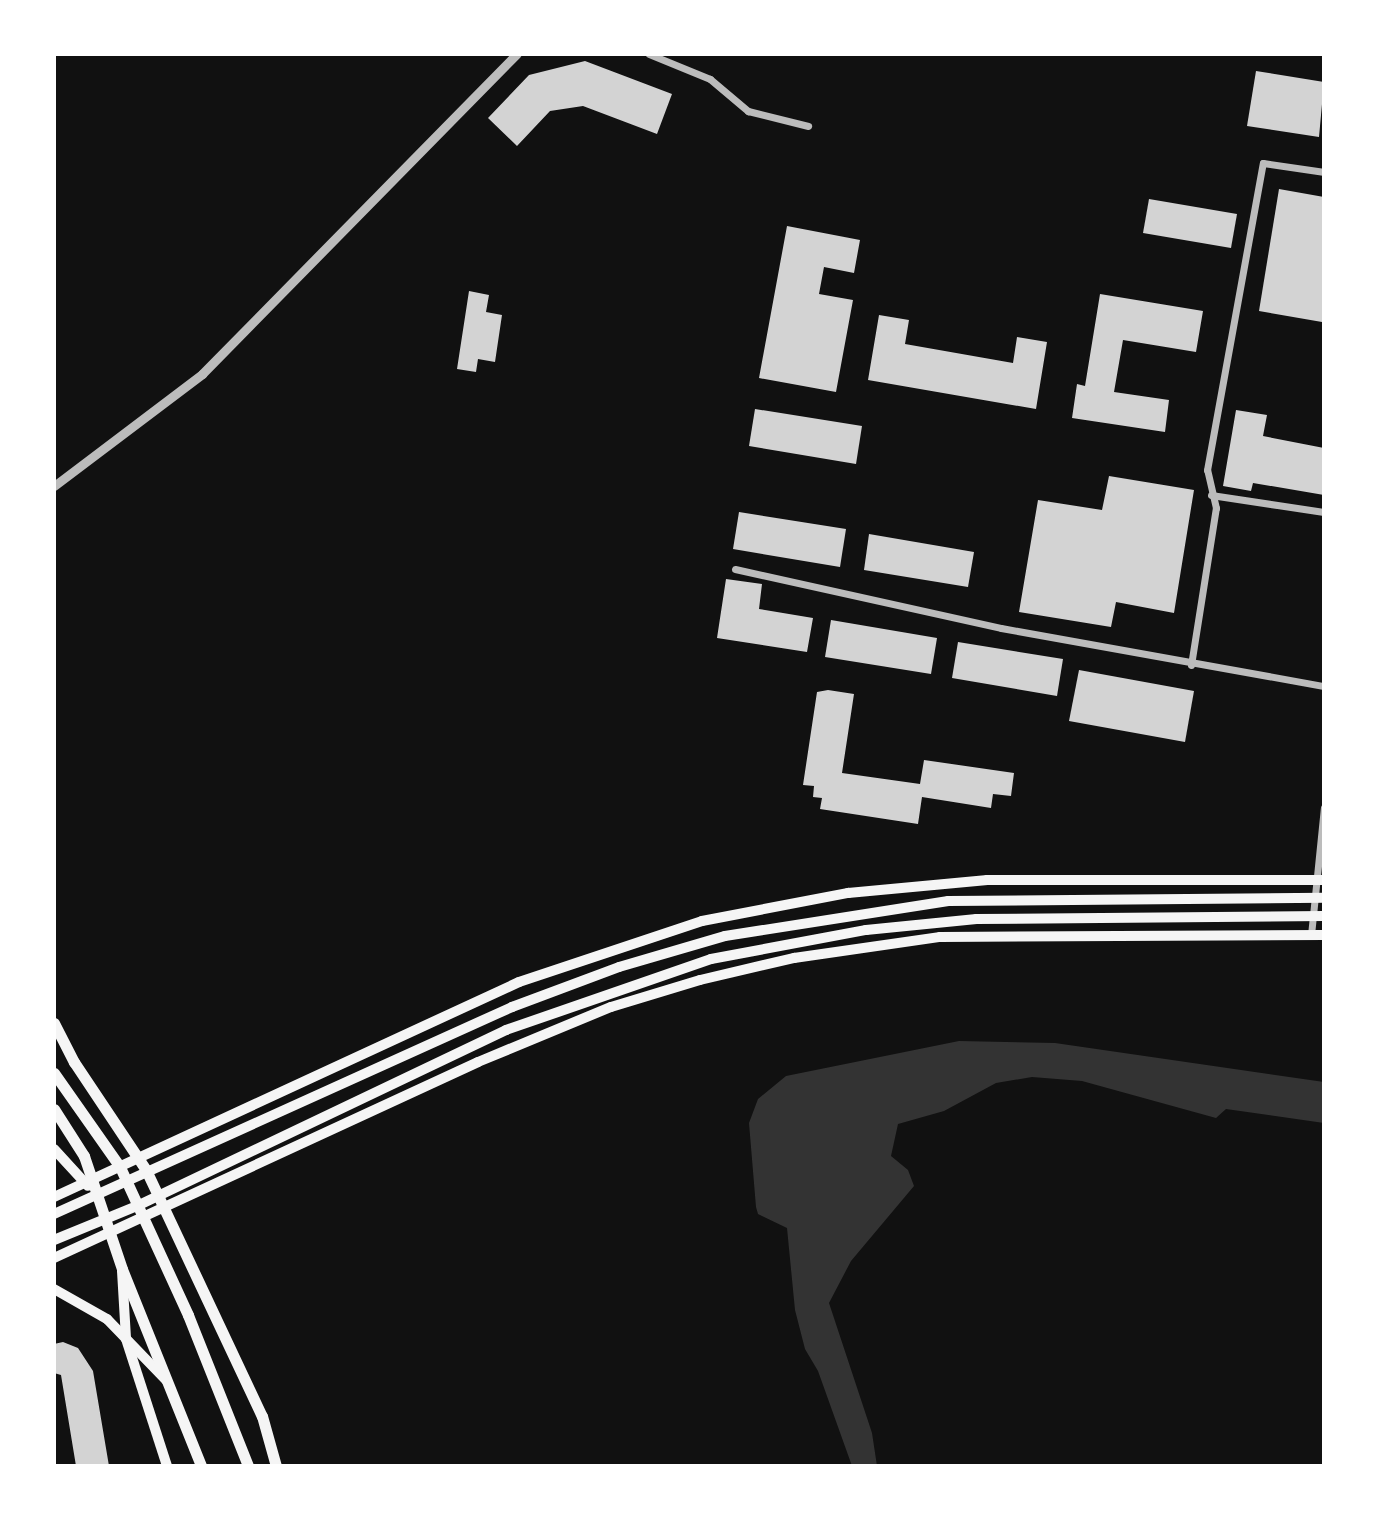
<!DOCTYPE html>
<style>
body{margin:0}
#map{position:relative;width:1378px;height:1520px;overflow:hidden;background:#111;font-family:Karla,sans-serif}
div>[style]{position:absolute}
.water>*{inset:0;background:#333}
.building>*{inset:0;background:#d3d3d3}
.minor>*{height:7px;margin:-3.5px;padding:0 3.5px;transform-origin:3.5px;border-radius:3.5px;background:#bcbcbc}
.tertiary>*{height:9px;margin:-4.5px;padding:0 4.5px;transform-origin:4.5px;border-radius:4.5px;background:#bcbcbc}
.secondary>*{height:10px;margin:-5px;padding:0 5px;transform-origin:5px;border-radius:5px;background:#f5f5f5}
.primary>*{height:11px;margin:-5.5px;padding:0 5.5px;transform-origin:5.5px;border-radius:5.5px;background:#f5f5f5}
span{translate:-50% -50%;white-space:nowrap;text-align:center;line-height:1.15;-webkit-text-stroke:8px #fff;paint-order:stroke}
.frame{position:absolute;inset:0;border:56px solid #fff;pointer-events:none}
</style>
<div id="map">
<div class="water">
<i style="clip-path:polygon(959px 1041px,1055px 1043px,1324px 1082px,1324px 1123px,1226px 1109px,1216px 1118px,1082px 1081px,1032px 1077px,996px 1083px,944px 1111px,898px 1124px,891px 1156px,908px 1170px,914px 1186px,851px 1261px,829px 1303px,872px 1433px,877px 1466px,852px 1466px,818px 1371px,805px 1349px,795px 1310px,787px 1228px,758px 1214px,756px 1207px,749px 1123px,758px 1099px,786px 1076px)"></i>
</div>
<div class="building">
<i style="clip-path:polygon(585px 61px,672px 94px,657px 134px,583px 106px,550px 111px,517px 146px,488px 118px,529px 75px)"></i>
<i style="clip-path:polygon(1256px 71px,1324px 82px,1319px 137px,1247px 126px)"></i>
<i style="clip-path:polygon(1279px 189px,1324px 197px,1322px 322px,1259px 311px)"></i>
<i style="clip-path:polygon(1149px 199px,1237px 214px,1231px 248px,1143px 233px)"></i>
<i style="clip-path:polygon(787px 226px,860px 240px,854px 273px,824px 267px,819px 294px,853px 300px,836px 392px,759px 378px)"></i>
<i style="clip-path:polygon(469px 291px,489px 295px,486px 312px,502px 315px,495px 362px,478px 359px,476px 372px,457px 369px)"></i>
<i style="clip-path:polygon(1100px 294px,1203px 311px,1196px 352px,1123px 340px,1114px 392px,1169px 400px,1165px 432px,1072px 418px,1077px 384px,1085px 386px)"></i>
<i style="clip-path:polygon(879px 315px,909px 320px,905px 344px,1013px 363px,1017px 337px,1047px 342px,1036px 409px,868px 380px)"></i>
<i style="clip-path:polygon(755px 409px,862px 426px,856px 464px,749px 446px)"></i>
<i style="clip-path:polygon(1236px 410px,1267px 415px,1263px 436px,1324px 448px,1324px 495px,1253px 483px,1251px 491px,1223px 486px)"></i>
<i style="clip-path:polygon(1109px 476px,1194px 490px,1174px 613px,1116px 602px,1111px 627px,1019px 612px,1038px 500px,1102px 510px)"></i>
<i style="clip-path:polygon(739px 512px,846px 529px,840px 567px,733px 549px)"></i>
<i style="clip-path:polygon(869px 534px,974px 552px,968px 587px,864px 570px)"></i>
<i style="clip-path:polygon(726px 579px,762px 584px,759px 609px,813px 618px,807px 652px,717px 638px)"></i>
<i style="clip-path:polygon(831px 620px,937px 638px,931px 674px,825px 657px)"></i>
<i style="clip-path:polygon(958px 642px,1063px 659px,1057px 696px,952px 678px)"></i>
<i style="clip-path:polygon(1079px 670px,1194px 691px,1185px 742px,1069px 721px)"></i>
<i style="clip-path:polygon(828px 690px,854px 694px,842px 773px,920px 784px,924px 760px,1014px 773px,1011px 796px,993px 794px,991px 808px,922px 797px,918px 824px,820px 809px,822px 798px,813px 797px,814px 786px,803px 785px,817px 692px)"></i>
<i style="clip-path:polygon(63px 1342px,78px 1348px,93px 1371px,109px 1466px,76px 1466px,61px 1375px,54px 1373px,54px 1344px)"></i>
</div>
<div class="minor">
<i style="left:649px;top:54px;width:66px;rotate:22.3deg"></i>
<i style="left:710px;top:79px;width:50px;rotate:40.1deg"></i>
<i style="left:748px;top:111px;width:62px;rotate:14deg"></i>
<i style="left:1211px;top:495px;width:114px;rotate:8.6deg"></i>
<i style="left:735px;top:569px;width:272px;rotate:12.5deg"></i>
<i style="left:1001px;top:628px;width:328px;rotate:10.2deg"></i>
<i style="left:1191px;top:665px;width:159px;rotate:-81deg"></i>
<i style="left:1216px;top:508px;width:39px;rotate:-103deg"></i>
<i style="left:1207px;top:470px;width:312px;rotate:-79.7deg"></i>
<i style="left:1263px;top:163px;width:62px;rotate:8.4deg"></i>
<i style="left:1311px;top:935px;width:128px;rotate:-84.2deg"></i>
</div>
<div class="tertiary">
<i style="left:54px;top:486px;width:186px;rotate:-37.1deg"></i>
<i style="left:202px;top:374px;width:449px;rotate:-45.5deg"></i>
</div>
<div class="secondary">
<i style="left:54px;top:1149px;width:50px;rotate:47.4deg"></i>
<i style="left:54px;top:1197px;width:512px;rotate:-24.81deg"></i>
<i style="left:519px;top:982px;width:193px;rotate:-18.4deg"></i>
<i style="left:702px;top:921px;width:149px;rotate:-10.9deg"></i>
<i style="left:848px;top:893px;width:140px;rotate:-5.3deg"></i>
<i style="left:987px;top:880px;width:337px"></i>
<i style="left:54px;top:1214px;width:503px;rotate:-24.32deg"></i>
<i style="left:512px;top:1007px;width:114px;rotate:-20.5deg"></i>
<i style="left:619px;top:967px;width:110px;rotate:-16.3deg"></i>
<i style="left:725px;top:936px;width:226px;rotate:-8.9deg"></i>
<i style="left:948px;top:901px;width:376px;rotate:-0.5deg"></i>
<i style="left:54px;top:1240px;width:90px;rotate:-22.3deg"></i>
<i style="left:137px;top:1206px;width:409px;rotate:-25.5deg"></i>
<i style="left:506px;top:1030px;width:217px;rotate:-19.1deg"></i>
<i style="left:711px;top:959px;width:158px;rotate:-10.6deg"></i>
<i style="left:866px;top:930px;width:111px;rotate:-5.7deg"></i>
<i style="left:976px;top:919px;width:348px;rotate:-0.5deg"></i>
<i style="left:54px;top:1258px;width:467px;rotate:-24.8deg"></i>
<i style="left:478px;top:1062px;width:144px;rotate:-22.5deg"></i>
<i style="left:611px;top:1007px;width:93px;rotate:-16.9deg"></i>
<i style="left:700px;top:980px;width:97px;rotate:-13.2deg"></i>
<i style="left:794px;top:958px;width:148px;rotate:-8.2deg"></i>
<i style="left:940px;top:937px;width:384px;rotate:-0.3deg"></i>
<i style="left:122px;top:1271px;width:68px;rotate:86.6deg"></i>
<i style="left:126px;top:1339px;width:133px;rotate:72.1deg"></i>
<i style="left:54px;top:1289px;width:61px;rotate:29.5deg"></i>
<i style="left:107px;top:1319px;width:85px;rotate:46deg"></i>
</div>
<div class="primary">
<i style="left:54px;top:1023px;width:44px;rotate:62.9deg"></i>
<i style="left:74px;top:1062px;width:130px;rotate:56.3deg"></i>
<i style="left:146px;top:1170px;width:272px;rotate:64.8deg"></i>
<i style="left:262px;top:1416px;width:52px;rotate:74.4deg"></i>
<i style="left:54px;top:1073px;width:115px;rotate:54.9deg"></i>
<i style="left:120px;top:1167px;width:163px;rotate:65.3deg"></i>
<i style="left:188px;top:1315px;width:162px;rotate:68.3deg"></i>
<i style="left:54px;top:1109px;width:56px;rotate:57.4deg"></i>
<i style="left:84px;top:1156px;width:119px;rotate:71.4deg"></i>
<i style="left:122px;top:1269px;width:212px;rotate:68.1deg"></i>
</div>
<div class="frame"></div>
</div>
